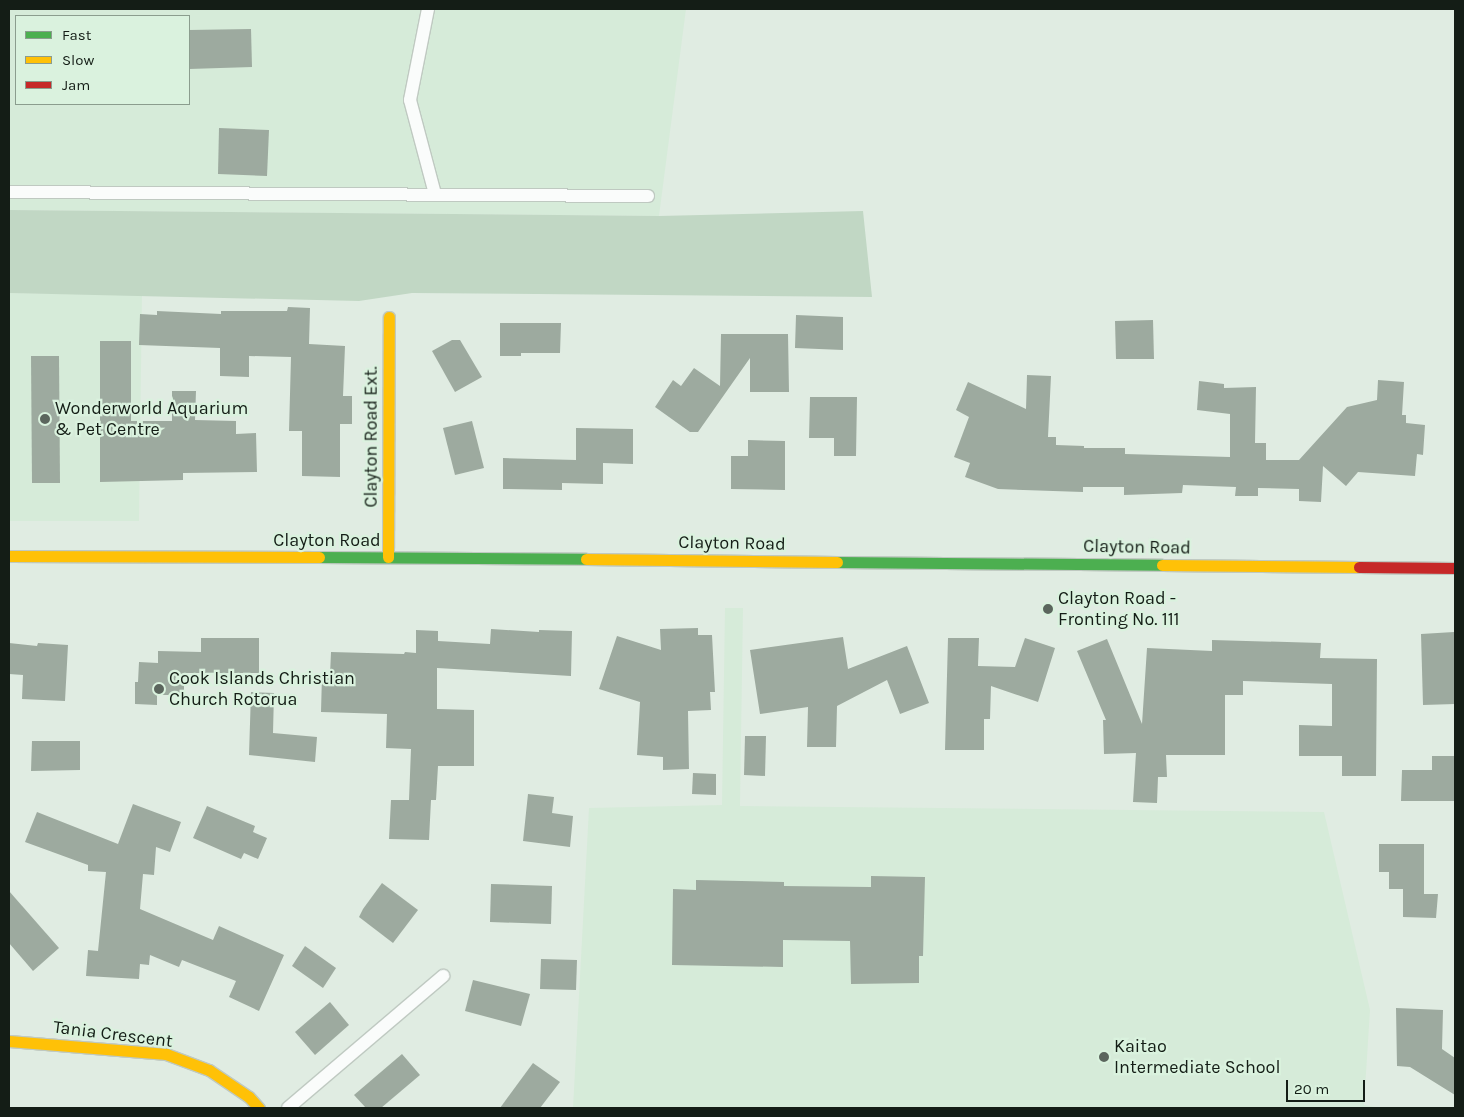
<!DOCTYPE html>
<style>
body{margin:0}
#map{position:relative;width:1464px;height:1117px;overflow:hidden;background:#e0ece2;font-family:Karla,sans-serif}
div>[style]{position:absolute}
.built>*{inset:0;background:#d6ebd9}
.green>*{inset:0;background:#c1d7c4}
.building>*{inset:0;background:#9daa9f}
.roads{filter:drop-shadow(1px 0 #bfc9c1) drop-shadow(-1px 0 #bfc9c1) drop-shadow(0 1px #bfc9c1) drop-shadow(0 -1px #bfc9c1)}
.lane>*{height:12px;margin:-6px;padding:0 6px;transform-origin:6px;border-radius:6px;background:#fafcfb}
.fast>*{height:11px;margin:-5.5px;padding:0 5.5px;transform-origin:5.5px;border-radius:5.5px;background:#4caf50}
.slow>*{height:11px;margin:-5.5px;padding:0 5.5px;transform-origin:5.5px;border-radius:5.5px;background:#ffc107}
.jam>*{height:11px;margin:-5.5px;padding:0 5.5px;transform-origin:5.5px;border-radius:5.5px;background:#c62828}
.dots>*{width:14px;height:14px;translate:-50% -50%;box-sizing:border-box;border:2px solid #daf2de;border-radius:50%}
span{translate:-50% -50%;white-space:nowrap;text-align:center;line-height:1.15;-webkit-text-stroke:4.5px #daf2de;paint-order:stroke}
.poi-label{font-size:18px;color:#141d16}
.left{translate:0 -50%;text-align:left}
.street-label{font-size:18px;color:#141d16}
.frame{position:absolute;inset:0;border:10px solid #141d16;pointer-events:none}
.legend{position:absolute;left:15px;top:15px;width:175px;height:90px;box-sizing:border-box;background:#daf2de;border:1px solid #8b9d8e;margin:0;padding:6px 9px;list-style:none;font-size:15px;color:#141d16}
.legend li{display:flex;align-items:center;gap:10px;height:25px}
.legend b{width:25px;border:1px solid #8b9d8e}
.scale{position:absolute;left:1286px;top:1080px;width:79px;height:22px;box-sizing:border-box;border:2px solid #141d16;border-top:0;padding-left:6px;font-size:15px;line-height:18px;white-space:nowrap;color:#141d16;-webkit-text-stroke:4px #daf2de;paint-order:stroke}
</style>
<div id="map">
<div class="built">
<i style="clip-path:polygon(evenodd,9px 9px,686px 9px,659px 216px,9px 210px,9px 9px,16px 16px,189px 16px,189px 104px,16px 104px,16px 16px)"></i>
<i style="clip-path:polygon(9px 293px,142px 295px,139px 521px,9px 521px)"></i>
<i style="clip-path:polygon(725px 608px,743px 608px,740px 806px,1324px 812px,1370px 1010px,1364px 1105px,1381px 1108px,573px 1108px,589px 808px,722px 805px)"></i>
</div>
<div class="green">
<i style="clip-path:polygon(9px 210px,659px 216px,863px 211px,872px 297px,412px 293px,359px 301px,9px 293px)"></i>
</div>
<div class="building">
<i style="clip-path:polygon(251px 29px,252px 67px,189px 69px,189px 30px)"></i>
<i style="clip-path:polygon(219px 128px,269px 130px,267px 176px,218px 174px)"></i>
<i style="clip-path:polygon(288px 307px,310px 308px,309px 344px,345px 346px,343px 396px,352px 396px,352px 424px,340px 424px,340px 477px,302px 476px,302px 431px,289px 431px,291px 357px,249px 356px,249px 377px,220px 376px,220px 348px,139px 345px,140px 314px,157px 315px,157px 311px,221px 314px,221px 311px,287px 311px)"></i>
<i style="clip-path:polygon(796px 315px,843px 317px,843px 350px,795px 348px)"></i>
<i style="clip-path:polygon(1153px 320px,1154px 359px,1116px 359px,1115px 321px)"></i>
<i style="clip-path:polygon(500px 323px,561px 323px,560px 353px,521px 353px,521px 356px,500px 356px)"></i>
<i style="clip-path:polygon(721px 334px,788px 334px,789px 392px,750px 392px,750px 358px,698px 432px,690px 432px,655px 407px,673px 380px,681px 386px,694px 368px,720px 386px)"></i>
<i style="clip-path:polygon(452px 340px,460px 340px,482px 377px,455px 392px,432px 351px)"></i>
<i style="clip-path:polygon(100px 341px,131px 341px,131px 421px,172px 421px,172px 391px,196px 391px,195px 420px,236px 421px,236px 434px,256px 433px,257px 472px,183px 473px,183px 480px,100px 482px)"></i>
<i style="clip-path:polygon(31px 356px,59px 356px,60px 483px,32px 483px)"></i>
<i style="clip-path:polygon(1027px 375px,1051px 376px,1048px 437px,1056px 437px,1056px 445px,1084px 446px,1084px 448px,1125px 448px,1125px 454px,1230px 457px,1230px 414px,1197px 410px,1199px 381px,1224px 384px,1224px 388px,1256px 387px,1255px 443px,1266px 443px,1266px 460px,1299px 460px,1347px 407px,1377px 400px,1378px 380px,1404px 382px,1402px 415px,1406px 415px,1406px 423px,1425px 425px,1423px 455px,1417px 454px,1415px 476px,1358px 472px,1346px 486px,1323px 466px,1321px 502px,1299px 501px,1299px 489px,1258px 488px,1258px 496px,1235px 496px,1236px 487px,1183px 485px,1182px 493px,1124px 495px,1124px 487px,1083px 487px,1083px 492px,998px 489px,965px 477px,970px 463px,954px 457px,969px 417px,956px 410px,968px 382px,1026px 409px)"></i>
<i style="clip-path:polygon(810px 397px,857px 397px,856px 456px,834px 456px,834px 438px,809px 438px)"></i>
<i style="clip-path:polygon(472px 421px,484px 468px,455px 475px,443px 428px)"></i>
<i style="clip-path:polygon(576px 428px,633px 429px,633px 464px,603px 463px,603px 484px,562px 483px,562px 490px,503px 489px,503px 458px,576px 460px)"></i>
<i style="clip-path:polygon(748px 440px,785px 441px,785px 490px,731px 489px,731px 456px,748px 456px)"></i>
<i style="clip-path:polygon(698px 628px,698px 635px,712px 635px,715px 692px,710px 692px,711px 710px,688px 711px,689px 769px,663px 770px,663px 757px,637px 755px,640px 702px,599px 689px,617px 636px,661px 650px,660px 629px)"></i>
<i style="clip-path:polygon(491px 629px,539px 632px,539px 630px,572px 631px,571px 676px,437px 668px,437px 709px,474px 710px,474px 766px,438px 766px,436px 800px,431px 800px,429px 840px,389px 839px,391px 800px,409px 800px,411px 749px,386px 748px,387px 714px,321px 712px,322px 675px,330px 675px,331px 652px,404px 654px,405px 652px,416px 653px,416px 630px,438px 631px,438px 641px,490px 644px)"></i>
<i style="clip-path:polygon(1454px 632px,1455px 704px,1423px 705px,1421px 634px)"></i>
<i style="clip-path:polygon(843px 637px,848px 669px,907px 646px,929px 703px,900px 714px,887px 680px,837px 706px,836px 747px,807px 747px,808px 707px,760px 714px,750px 650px)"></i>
<i style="clip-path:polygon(201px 638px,259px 638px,259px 673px,184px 673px,184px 695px,157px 695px,157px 705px,135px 704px,135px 682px,138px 682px,139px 662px,158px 663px,158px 651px,201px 652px)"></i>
<i style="clip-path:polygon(948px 638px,979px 638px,978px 666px,1015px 667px,1025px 638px,1055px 648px,1038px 702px,991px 686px,990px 719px,984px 719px,984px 750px,945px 750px)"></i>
<i style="clip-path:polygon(1107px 639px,1142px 724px,1147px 648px,1212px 651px,1212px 640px,1321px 643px,1320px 658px,1377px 659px,1376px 776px,1342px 776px,1342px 756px,1299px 756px,1299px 725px,1332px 726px,1332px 684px,1243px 681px,1243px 695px,1225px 695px,1225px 755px,1166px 755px,1167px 777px,1158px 777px,1157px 803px,1133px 802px,1136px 753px,1104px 754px,1103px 720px,1106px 720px,1077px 651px)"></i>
<i style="clip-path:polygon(9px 643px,37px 646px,38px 643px,68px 645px,65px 701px,22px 699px,23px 675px,9px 674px)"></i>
<i style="clip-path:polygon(251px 692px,274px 693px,273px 733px,317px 737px,315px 762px,249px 755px)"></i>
<i style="clip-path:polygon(745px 736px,766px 736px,765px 776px,744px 775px)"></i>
<i style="clip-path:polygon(32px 741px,80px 741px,80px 770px,31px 771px)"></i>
<i style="clip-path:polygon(1432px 756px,1455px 756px,1455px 801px,1401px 801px,1402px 770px,1432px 770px)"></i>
<i style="clip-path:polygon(693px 773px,716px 774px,716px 795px,692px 794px)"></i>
<i style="clip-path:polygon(528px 794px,554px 797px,552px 813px,573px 816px,570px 847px,523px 841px)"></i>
<i style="clip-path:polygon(133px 804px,181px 822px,170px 852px,156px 847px,154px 875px,143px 874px,140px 909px,213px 940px,219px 926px,284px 955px,259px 1011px,229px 997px,236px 981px,182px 960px,179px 967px,150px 955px,149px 965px,140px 964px,139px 979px,86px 976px,88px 950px,98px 951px,106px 872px,88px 871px,88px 865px,25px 842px,37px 812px,118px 844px)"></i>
<i style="clip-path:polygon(207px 806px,255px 826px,253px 832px,267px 838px,258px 859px,244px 853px,241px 859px,193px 838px)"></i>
<i style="clip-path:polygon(1379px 844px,1424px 844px,1424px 894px,1438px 894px,1436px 918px,1403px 917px,1403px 889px,1389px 889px,1389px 872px,1379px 872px)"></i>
<i style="clip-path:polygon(871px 876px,925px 877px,923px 956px,919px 956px,919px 983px,851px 984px,850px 941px,783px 940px,783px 967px,672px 965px,673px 889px,696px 890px,696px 880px,784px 882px,784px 886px,871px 887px)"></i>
<i style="clip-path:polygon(382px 883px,418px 910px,393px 943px,359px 917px,363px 909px)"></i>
<i style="clip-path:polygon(491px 884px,552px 886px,551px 924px,490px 922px)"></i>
<i style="clip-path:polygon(9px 891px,59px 948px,33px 971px,9px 943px)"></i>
<i style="clip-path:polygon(305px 946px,336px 968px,323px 988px,292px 966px)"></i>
<i style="clip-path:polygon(541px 959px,577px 960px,576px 990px,540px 989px)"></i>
<i style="clip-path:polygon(473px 980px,530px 994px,521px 1026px,465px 1011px)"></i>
<i style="clip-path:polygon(330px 1002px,349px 1025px,315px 1055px,295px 1032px)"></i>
<i style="clip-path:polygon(1396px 1008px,1443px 1010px,1442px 1049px,1455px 1058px,1455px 1095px,1410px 1067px,1397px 1066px)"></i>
<i style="clip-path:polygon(402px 1054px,420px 1075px,381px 1108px,366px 1108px,354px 1095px)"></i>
<i style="clip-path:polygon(533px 1063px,560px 1082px,540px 1108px,500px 1108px)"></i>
</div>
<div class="roads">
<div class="lane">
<i style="left:428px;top:9px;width:93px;rotate:101.2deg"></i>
<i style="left:410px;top:100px;width:97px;rotate:75.1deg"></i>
<i style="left:9px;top:192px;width:639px;rotate:0.36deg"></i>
<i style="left:288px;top:1108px;width:204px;rotate:-40.4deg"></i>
</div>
<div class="fast">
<i style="left:319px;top:557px;width:267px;rotate:0.4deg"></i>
<i style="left:837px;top:562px;width:325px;rotate:0.5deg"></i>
</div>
<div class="slow">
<i style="left:9px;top:556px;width:310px;rotate:0.2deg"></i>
<i style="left:388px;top:557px;width:240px;rotate:-89.8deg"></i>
<i style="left:586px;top:559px;width:251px;rotate:0.7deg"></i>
<i style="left:1162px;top:565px;width:197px;rotate:0.6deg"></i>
<i style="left:9px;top:1041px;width:158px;rotate:4.7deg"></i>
<i style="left:166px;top:1054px;width:46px;rotate:20.4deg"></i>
<i style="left:209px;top:1070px;width:48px;rotate:34deg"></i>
<i style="left:249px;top:1097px;width:15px;rotate:48deg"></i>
</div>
<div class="jam">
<i style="left:1359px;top:567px;width:96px;rotate:0.6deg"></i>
</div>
</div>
<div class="dots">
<i style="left:45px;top:419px;background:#5b655d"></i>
<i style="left:1048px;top:609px;background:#5b655d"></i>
<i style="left:159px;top:689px;background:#5b655d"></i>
<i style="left:1104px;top:1057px;background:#5b655d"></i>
</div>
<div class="poi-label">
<span class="left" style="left:55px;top:419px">Wonderworld Aquarium<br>&amp; Pet Centre</span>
<span class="left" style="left:1058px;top:609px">Clayton Road -<br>Fronting No. 111</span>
<span class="left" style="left:169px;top:689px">Cook Islands Christian<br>Church Rotorua</span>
<span class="left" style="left:1114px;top:1057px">Kaitao<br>Intermediate School</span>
</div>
<div class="street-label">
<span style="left:371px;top:437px;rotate:-90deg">Clayton Road Ext.</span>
<span style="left:327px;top:540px">Clayton Road</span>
<span style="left:732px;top:543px;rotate:1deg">Clayton Road</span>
<span style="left:1137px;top:547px;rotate:1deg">Clayton Road</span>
<span style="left:113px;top:1034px;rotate:7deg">Tania Crescent</span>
</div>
<div class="frame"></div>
<ul class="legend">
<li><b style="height:6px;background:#4caf50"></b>Fast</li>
<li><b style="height:6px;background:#ffc107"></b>Slow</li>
<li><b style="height:6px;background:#c62828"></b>Jam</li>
</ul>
<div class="scale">20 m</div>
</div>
